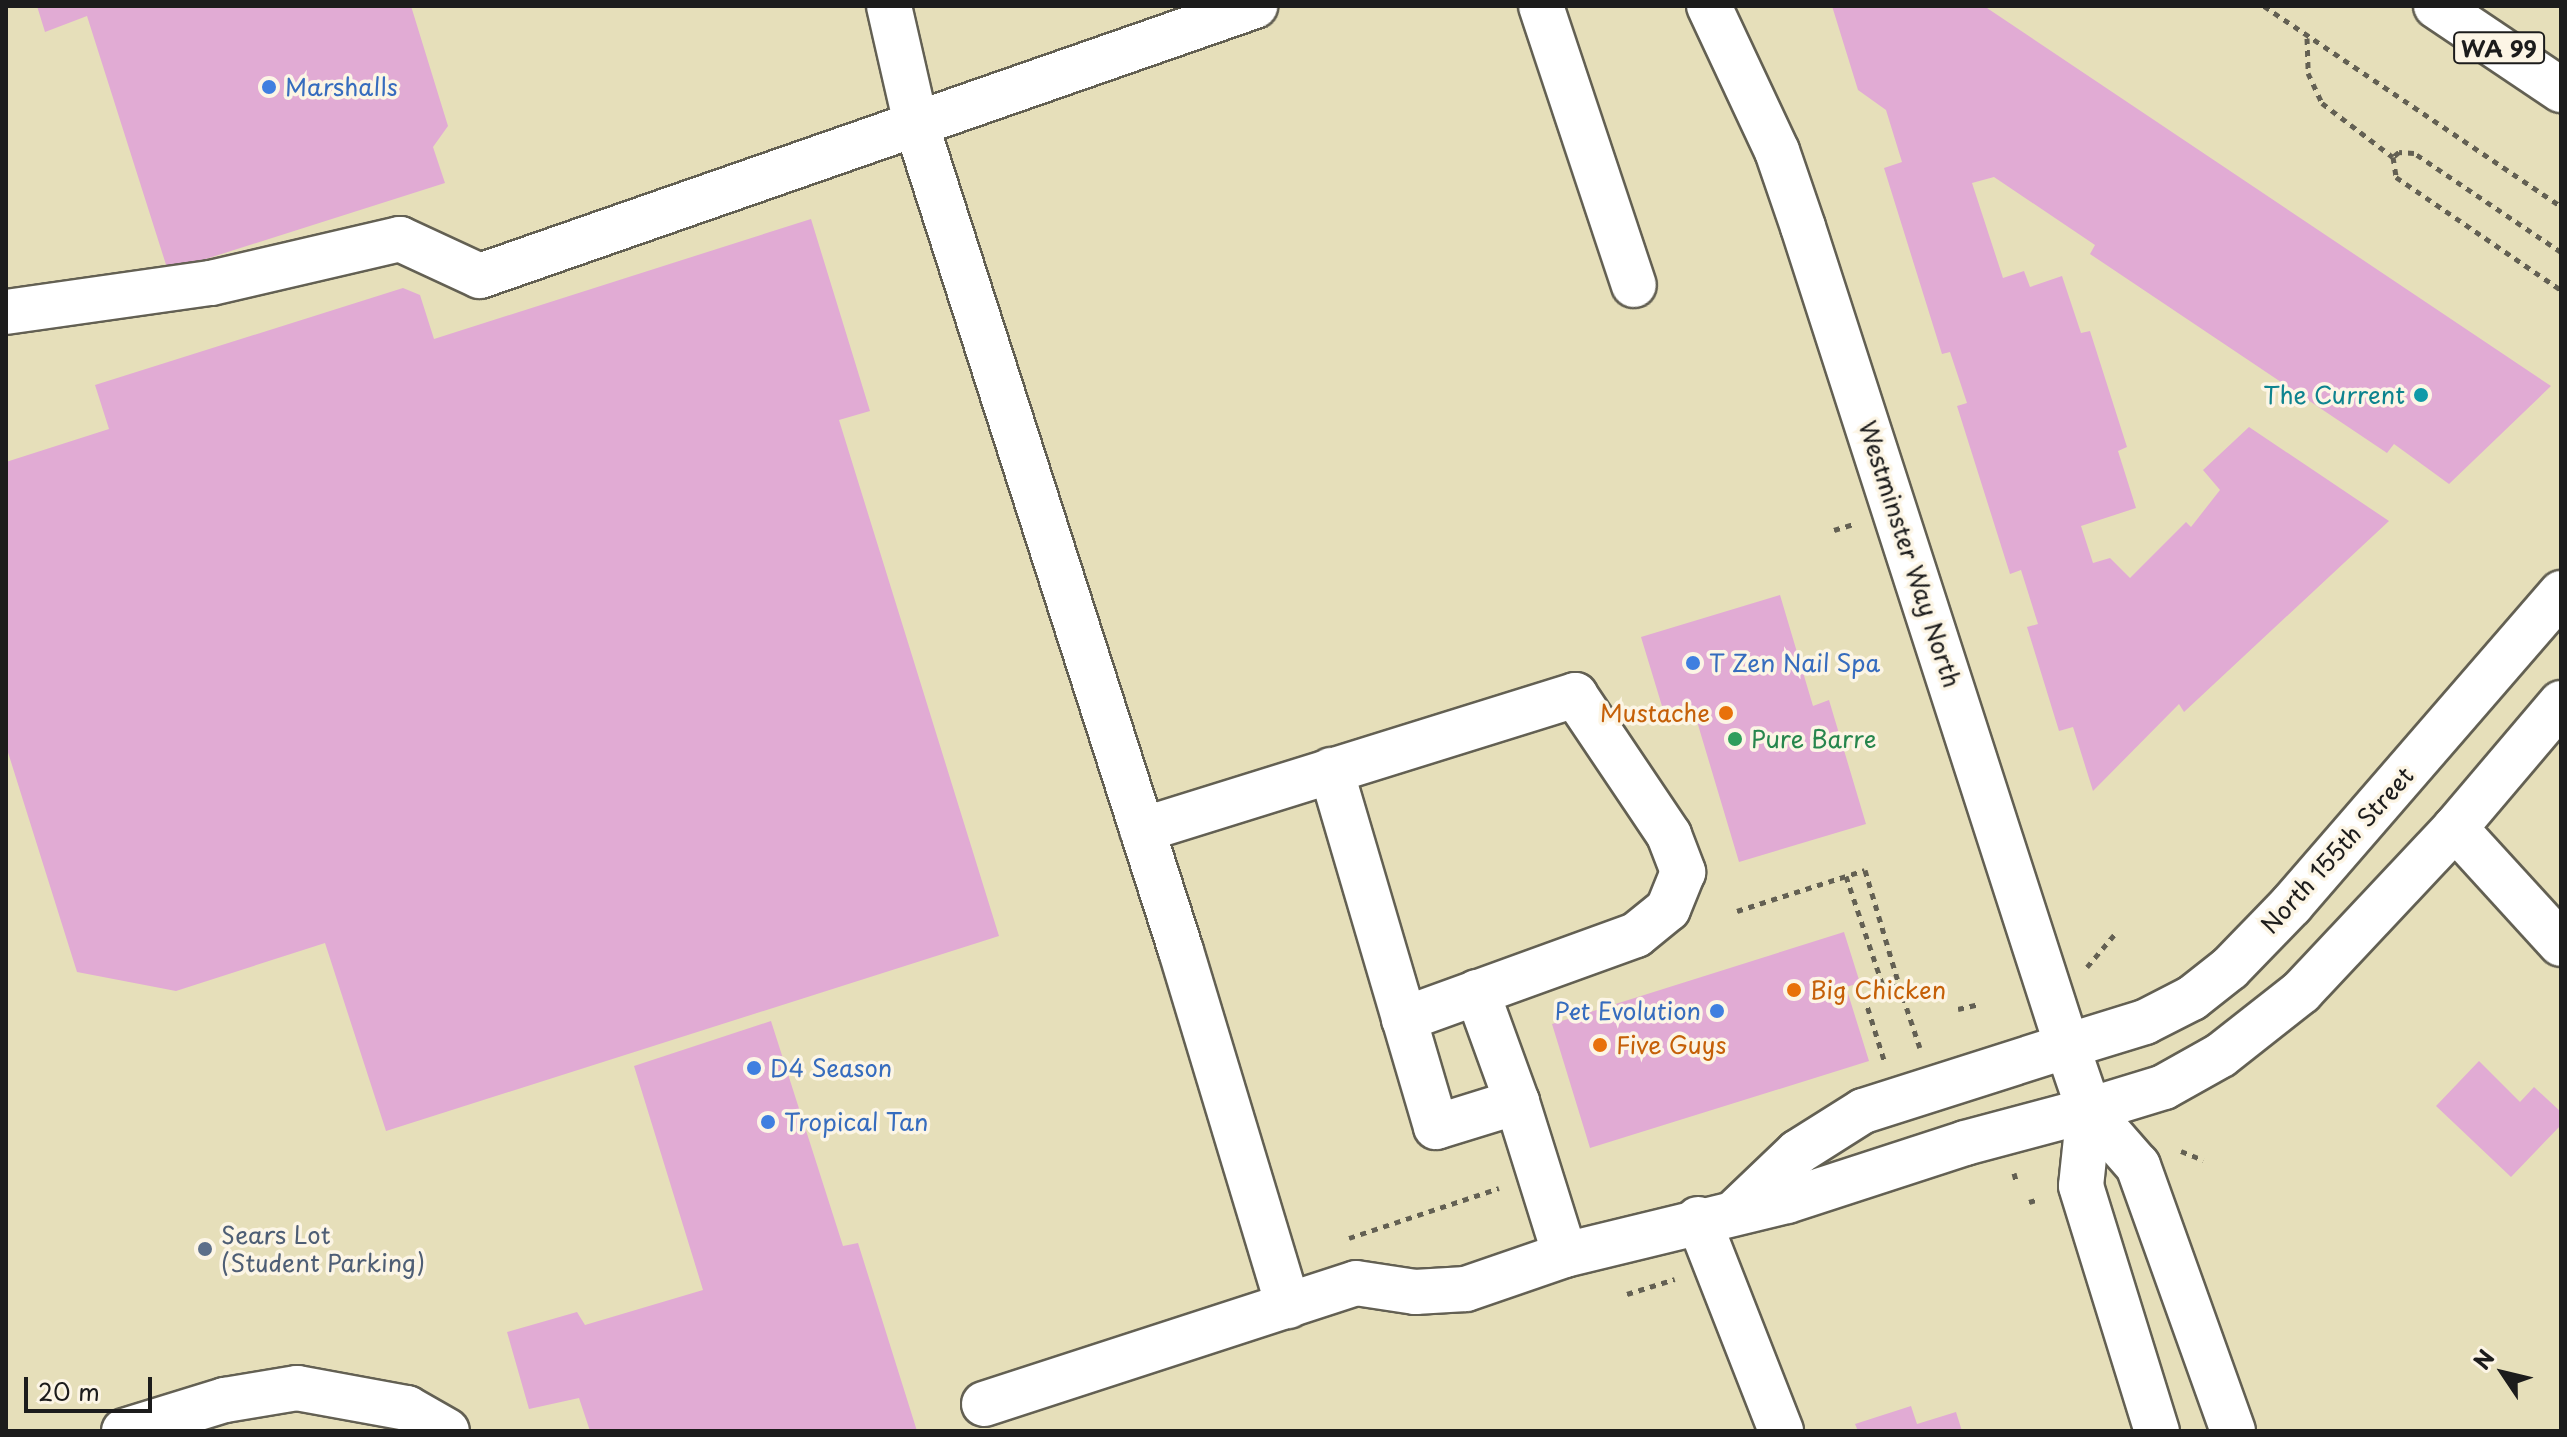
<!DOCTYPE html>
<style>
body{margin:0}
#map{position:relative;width:2567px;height:1437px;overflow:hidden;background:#e6dfba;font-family:"Playpen Sans",sans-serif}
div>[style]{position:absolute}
.building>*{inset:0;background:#e1abd4}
.path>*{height:5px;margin-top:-2.5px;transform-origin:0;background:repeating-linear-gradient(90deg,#636053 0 6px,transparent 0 12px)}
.roads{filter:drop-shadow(2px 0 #636053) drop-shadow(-2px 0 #636053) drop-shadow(0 2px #636053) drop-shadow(0 -2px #636053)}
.minor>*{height:44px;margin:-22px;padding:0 22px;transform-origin:22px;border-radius:22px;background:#fff}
.major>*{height:44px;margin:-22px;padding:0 22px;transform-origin:22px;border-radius:22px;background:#fff}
.highway>*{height:44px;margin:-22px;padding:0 22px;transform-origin:22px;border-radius:22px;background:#fff}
.dots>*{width:22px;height:22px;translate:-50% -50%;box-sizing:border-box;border:4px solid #fcf5e5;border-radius:50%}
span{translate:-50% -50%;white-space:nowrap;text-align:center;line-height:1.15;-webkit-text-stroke:7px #fcf5e5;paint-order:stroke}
.shield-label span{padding:2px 6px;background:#fcf5e5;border:2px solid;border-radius:6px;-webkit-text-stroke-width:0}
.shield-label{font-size:22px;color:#1c1c1c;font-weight:700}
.shop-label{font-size:24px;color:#366cbe}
.left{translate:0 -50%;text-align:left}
.right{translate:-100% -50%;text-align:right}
.culture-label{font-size:24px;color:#0d838f}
.street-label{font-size:24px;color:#1c1c1c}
.food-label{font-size:24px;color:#c56008}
.leisure-label{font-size:24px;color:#27864d}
.service-label{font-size:24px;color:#4e5e75}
.frame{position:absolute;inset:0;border:8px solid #1c1c1c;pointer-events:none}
.north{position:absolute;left:2463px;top:1333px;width:80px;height:80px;-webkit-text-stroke:6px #fcf5e5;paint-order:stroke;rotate:305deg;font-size:22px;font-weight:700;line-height:32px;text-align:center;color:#1c1c1c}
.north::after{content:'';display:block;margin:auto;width:28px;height:36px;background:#1c1c1c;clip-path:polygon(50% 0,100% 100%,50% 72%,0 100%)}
.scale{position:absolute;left:24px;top:1377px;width:128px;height:36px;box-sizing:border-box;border:4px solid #1c1c1c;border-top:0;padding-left:10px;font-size:24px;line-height:28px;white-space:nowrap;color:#1c1c1c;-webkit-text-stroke:6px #fcf5e5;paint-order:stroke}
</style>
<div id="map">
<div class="building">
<i style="clip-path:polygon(37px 6px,411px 6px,448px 126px,433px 147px,445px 183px,168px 271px,87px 16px,45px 32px)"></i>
<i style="clip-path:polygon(1832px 6px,1984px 6px,2551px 386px,2449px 484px,2394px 444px,2387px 453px,2090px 254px,2095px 245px,1994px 177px,1972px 183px,2003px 278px,2024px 271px,2030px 287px,2062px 276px,2081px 333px,2090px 331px,2127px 447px,2118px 451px,2136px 508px,2081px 526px,2093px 563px,2110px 558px,2130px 578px,2186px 522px,2191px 527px,2220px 490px,2203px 470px,2249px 427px,2389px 521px,2184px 712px,2179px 704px,2093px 791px,2073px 727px,2059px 731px,2027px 627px,2038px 624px,2021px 570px,2010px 574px,1957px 406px,1967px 403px,1950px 352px,1942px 354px,1884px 168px,1902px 162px,1886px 110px,1858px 90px)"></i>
<i style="clip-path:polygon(811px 219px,870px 411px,839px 420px,999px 936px,386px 1131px,325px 943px,176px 991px,77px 972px,6px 746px,6px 462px,109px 429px,95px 385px,403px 288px,420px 295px,434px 339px)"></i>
<i style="clip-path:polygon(1780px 595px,1813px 706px,1829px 700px,1866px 824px,1739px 862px,1693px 708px,1665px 716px,1641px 637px)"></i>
<i style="clip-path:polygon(1844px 932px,1860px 983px,1846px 987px,1869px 1061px,1590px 1148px,1552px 1024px)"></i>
<i style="clip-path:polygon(771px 1021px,843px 1246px,858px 1243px,917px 1431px,590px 1431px,579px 1398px,529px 1409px,507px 1332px,577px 1312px,585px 1325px,703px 1290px,634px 1066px)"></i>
<i style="clip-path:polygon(2479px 1061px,2520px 1102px,2534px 1087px,2561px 1112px,2561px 1125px,2511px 1177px,2436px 1106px)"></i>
<i style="clip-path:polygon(1911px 1406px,1917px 1424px,1956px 1412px,1962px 1431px,1858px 1431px,1855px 1424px)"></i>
</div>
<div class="path">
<i style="left:2264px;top:6px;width:358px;rotate:34deg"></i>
<i style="left:2307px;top:38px;width:35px;rotate:88deg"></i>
<i style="left:2308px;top:73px;width:33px;rotate:65deg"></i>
<i style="left:2322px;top:103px;width:89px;rotate:37.3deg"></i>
<i style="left:2561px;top:252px;width:177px;rotate:-146deg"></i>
<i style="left:2414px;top:153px;width:15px;rotate:-176deg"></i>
<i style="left:2399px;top:152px;width:8px;rotate:140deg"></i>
<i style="left:2393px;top:157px;width:20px;rotate:81deg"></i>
<i style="left:2396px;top:177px;width:200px;rotate:34.4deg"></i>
<i style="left:1834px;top:530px;width:21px;rotate:-17deg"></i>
<i style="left:1846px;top:876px;width:119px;rotate:71.4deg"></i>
<i style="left:1737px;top:911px;width:134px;rotate:-17.8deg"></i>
<i style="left:1865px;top:870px;width:120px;rotate:73.5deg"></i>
<i style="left:1899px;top:985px;width:37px;rotate:163deg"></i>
<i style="left:1864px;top:996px;width:67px;rotate:72.6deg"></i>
<i style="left:2087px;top:967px;width:42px;rotate:-49.8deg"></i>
<i style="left:1899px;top:985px;width:66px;rotate:71.6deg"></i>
<i style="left:1958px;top:1009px;width:22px;rotate:-13deg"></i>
<i style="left:2181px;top:1151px;width:24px;rotate:22deg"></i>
<i style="left:2014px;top:1173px;width:11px;rotate:75deg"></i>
<i style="left:2029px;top:1202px;width:11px;rotate:-15deg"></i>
<i style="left:1349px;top:1238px;width:158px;rotate:-18.4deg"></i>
<i style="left:1627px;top:1294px;width:50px;rotate:-17.4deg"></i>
</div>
<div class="roads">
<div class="minor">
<i style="left:889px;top:6px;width:121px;rotate:77.1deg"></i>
<i style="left:916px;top:124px;width:868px;rotate:72.23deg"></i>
<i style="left:1181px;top:951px;width:371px;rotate:73.2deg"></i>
<i style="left:1541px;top:6px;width:294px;rotate:71.6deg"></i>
<i style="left:1709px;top:6px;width:160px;rotate:64.9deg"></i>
<i style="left:1777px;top:151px;width:80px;rotate:71.1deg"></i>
<i style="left:1803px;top:227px;width:860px;rotate:72.13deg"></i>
<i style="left:2067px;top:1046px;width:214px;rotate:162.3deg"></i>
<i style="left:1863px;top:1111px;width:77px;rotate:147.8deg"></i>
<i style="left:1798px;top:1152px;width:86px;rotate:136.4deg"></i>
<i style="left:6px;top:312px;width:207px;rotate:-8.1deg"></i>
<i style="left:211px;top:283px;width:194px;rotate:-13.1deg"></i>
<i style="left:400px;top:239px;width:88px;rotate:24.8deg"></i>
<i style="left:480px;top:276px;width:821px;rotate:-19.21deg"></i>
<i style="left:1331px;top:770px;width:372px;rotate:73.6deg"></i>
<i style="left:1436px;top:1127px;width:85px;rotate:-17.2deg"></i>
<i style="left:1517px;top:1102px;width:160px;rotate:72.6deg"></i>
<i style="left:2455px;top:828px;width:157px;rotate:47.6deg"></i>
<i style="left:1142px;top:830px;width:454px;rotate:-17.3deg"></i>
<i style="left:1575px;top:695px;width:169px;rotate:56.1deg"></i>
<i style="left:1669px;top:835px;width:40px;rotate:69deg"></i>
<i style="left:1683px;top:872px;width:40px;rotate:112deg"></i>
<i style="left:1668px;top:909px;width:41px;rotate:140.9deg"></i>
<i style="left:1636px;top:935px;width:247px;rotate:160.1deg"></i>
<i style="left:1477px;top:992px;width:117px;rotate:70deg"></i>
<i style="left:1698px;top:1219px;width:228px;rotate:68.6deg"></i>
<i style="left:984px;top:1404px;width:391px;rotate:-18deg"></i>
<i style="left:1356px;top:1283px;width:60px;rotate:8.7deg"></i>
<i style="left:1415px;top:1292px;width:51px;rotate:-3.4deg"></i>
<i style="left:1466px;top:1289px;width:105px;rotate:-19deg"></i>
<i style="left:1565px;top:1255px;width:228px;rotate:-13.7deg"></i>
<i style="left:1787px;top:1201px;width:187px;rotate:-18deg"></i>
<i style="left:1965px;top:1143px;width:128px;rotate:-14.9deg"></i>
<i style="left:124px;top:1431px;width:106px;rotate:-17.1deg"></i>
<i style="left:225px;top:1400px;width:73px;rotate:-9.5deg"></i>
<i style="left:297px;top:1388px;width:112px;rotate:10.3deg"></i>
<i style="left:407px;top:1408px;width:46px;rotate:29.9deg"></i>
</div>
<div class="major">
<i style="left:2089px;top:1110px;width:78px;rotate:-17deg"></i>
<i style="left:2164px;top:1087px;width:65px;rotate:-29.3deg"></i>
<i style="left:2221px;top:1055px;width:102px;rotate:-38.2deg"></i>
<i style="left:2301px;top:992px;width:225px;rotate:-46.8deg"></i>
<i style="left:2455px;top:828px;width:164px;rotate:-49.7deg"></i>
<i style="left:2089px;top:1110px;width:76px;rotate:96deg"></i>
<i style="left:2081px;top:1186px;width:257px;rotate:72.8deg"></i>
<i style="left:2233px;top:1431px;width:282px;rotate:-109.7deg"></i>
<i style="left:2138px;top:1166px;width:74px;rotate:-131.2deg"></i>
<i style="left:2089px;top:1110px;width:68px;rotate:-109deg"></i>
<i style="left:2067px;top:1046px;width:82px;rotate:-17.1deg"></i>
<i style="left:2145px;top:1022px;width:53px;rotate:-27.1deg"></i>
<i style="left:2192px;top:998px;width:48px;rotate:-38.3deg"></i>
<i style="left:2230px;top:968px;width:88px;rotate:-45.9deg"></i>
<i style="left:2291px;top:905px;width:413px;rotate:-49.1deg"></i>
</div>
<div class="highway">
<i style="left:2436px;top:6px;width:151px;rotate:33.9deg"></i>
</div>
</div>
<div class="dots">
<i style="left:269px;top:87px;background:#3f7fe0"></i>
<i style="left:2421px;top:395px;background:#0f9aa8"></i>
<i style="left:1693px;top:663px;background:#3f7fe0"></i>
<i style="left:1726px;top:713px;background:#e8710a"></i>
<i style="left:1735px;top:739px;background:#2e9e5b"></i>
<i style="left:1794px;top:990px;background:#e8710a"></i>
<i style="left:1717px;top:1011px;background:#3f7fe0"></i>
<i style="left:1600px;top:1045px;background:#e8710a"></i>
<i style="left:754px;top:1068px;background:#3f7fe0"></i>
<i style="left:768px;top:1122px;background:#3f7fe0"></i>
<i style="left:205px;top:1249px;background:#5c6f8a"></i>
</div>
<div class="shield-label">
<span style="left:2499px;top:48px">WA 99</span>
</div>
<div class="shop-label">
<span class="left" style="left:285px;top:87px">Marshalls</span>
<span class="left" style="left:1709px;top:663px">T Zen Nail Spa</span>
<span class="right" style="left:1701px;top:1011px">Pet Evolution</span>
<span class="left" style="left:770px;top:1068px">D4 Season</span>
<span class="left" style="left:784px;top:1122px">Tropical Tan</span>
</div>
<div class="culture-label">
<span class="right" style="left:2405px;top:395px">The Current</span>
</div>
<div class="street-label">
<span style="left:1910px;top:554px;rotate:72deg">Westminster Way North</span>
<span style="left:2337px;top:850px;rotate:-48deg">North 155th Street</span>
</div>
<div class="food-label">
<span class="right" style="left:1710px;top:713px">Mustache</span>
<span class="left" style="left:1810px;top:990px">Big Chicken</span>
<span class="left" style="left:1616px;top:1045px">Five Guys</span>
</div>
<div class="leisure-label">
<span class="left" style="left:1751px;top:739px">Pure Barre</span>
</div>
<div class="service-label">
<span class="left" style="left:221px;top:1249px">Sears Lot<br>(Student Parking)</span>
</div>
<div class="frame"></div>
<div class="north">N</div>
<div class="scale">20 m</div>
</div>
